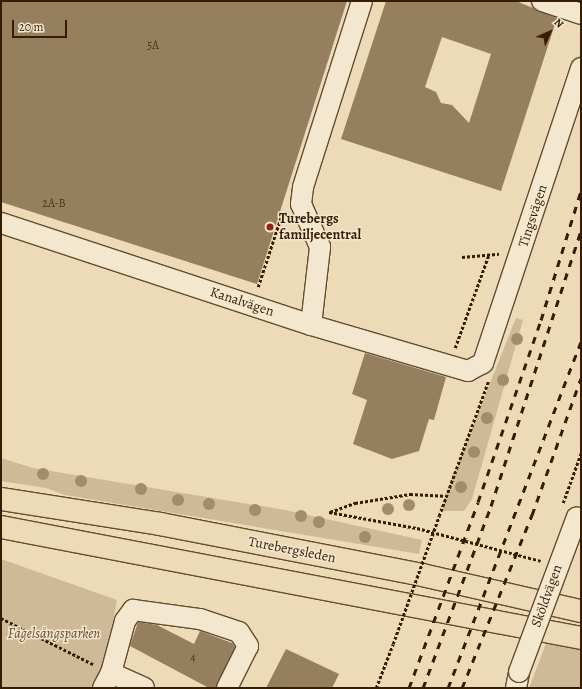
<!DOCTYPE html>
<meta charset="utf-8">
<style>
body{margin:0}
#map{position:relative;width:582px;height:689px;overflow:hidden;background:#eddab6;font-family:Alegreya,serif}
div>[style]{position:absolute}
.green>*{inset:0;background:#ceba97}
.building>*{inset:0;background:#957f5f}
.path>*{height:2.5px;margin-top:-1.25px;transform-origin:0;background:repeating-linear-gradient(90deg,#361d00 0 3px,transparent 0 5px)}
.roads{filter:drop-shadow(1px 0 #644c2e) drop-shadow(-1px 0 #644c2e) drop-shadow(0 1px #644c2e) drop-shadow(0 -1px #644c2e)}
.minor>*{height:20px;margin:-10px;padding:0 10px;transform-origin:10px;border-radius:10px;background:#f3e7d0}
.major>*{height:22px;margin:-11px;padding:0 11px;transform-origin:11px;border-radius:11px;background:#eddab6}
.rail>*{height:3px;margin-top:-1.5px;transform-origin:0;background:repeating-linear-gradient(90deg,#361d00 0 7px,transparent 0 14px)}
.path-bridge>*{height:2.5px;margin-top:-1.25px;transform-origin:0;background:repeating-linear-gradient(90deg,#361d00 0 3px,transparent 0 5px)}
.bridges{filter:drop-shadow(1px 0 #644c2e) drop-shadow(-1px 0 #644c2e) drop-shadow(0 1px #644c2e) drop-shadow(0 -1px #644c2e)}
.minor-bridge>*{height:20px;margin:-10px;padding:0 10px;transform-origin:10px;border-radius:10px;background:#f3e7d0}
.trees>*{width:12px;height:12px;margin:-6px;border-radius:50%;background:#a28c6b}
.dots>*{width:11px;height:11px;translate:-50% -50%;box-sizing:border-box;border:2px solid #f3e7d0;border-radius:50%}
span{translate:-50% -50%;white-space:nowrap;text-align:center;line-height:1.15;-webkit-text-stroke:3px #f3e7d0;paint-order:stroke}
.number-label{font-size:12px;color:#4e3618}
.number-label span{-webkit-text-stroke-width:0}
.street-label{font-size:14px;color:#361d00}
.poi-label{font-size:14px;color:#361d00;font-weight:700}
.left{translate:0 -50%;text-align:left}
.park-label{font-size:14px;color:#644c2d;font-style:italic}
.frame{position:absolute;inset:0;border:2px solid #361d00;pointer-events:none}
.north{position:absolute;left:530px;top:12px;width:40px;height:40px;-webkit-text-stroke:3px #f3e7d0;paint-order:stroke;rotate:45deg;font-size:11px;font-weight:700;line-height:16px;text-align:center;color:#361d00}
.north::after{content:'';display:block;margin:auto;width:14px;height:18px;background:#361d00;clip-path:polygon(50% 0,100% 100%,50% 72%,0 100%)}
.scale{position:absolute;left:12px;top:20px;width:55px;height:18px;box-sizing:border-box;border:2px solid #361d00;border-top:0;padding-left:5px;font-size:12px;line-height:14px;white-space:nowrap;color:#361d00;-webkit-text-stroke:3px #f3e7d0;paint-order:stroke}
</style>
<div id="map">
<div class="green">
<i style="clip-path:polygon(516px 318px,523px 320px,472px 499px,464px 511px,442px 511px,445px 496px)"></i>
<i style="clip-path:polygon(1px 458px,33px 468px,285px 510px,422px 540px,419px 554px,65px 495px,46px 488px,1px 481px)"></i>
<i style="clip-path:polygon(1px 559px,117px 600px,105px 666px,95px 688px,1px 688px)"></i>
<i style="clip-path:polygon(547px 641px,581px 648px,581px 688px,529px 688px)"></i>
</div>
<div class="building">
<i style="clip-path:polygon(1px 1px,347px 1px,257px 284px,1px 202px)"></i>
<i style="clip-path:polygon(evenodd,386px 1px,516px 1px,557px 18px,501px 191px,341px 139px,386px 1px,442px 37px,491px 54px,469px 123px,452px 105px,441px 103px,436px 92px,425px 87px,442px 37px)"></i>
<i style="clip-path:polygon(365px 353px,446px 377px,434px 420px,429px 419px,419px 451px,392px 459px,353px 444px,367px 400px,352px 394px)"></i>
<i style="clip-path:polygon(138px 622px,157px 625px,194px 644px,200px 631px,232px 643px,235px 647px,216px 688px,209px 688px,130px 646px)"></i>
<i style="clip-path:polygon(286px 649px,339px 674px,332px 688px,266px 688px)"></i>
</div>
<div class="path">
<i style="left:462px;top:257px;width:37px;rotate:-5deg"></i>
<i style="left:258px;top:287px;width:80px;rotate:-71.8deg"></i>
<i style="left:455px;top:348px;width:100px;rotate:-70.1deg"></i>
<i style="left:563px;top:503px;width:53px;rotate:-70.2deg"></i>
<i style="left:329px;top:512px;width:89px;rotate:10.3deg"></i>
<i style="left:417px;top:528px;width:128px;rotate:14.9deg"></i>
<i style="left:330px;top:512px;width:27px;rotate:-20deg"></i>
<i style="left:355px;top:503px;width:56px;rotate:-9.3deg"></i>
<i style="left:410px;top:494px;width:34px;rotate:3deg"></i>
<i style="left:439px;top:516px;width:143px;rotate:-69.9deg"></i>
<i style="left:1px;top:618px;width:103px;rotate:26.6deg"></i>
<i style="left:376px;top:688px;width:47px;rotate:-68.9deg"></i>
</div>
<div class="roads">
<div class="minor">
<i style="left:542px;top:1px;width:41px;rotate:18.4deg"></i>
<i style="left:1px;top:223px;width:326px;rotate:18.2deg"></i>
<i style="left:311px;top:325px;width:164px;rotate:16.3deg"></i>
<i style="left:468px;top:371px;width:17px;rotate:-28deg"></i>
<i style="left:483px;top:363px;width:311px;rotate:-71.6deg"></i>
<i style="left:311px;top:325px;width:79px;rotate:-83.4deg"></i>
<i style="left:320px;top:247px;width:47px;rotate:-113.8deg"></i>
<i style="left:301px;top:204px;width:17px;rotate:-83deg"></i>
<i style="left:303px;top:187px;width:195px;rotate:-72.4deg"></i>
<i style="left:111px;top:673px;width:36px;rotate:24deg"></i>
<i style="left:103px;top:688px;width:17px;rotate:-62deg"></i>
<i style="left:111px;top:673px;width:54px;rotate:-74.9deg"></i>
<i style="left:125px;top:621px;width:14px;rotate:-54deg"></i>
<i style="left:133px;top:610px;width:68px;rotate:7.7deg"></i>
<i style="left:200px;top:619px;width:41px;rotate:18.4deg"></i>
<i style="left:239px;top:632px;width:17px;rotate:57deg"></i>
<i style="left:248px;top:646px;width:47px;rotate:116.6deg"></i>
<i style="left:516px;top:688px;width:16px;rotate:-79deg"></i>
</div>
<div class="major">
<i style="left:1px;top:499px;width:161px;rotate:8.9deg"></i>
<i style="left:160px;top:524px;width:267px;rotate:11deg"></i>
<i style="left:422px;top:575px;width:163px;rotate:12.8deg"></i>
<i style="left:1px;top:527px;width:591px;rotate:10.83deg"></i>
</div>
</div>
<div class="rail">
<i style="left:409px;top:688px;width:198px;rotate:-69.6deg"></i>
<i style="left:478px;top:502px;width:193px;rotate:-70.9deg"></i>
<i style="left:541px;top:320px;width:135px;rotate:-72.8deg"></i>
<i style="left:423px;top:688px;width:194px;rotate:-69.5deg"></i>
<i style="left:491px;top:506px;width:289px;rotate:-71.9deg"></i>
<i style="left:448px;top:688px;width:372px;rotate:-69deg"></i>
<i style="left:462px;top:688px;width:187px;rotate:-68deg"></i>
<i style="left:532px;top:515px;width:145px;rotate:-70.3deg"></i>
</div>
<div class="path-bridge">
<i style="left:393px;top:644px;width:136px;rotate:-70.2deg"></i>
</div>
<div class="bridges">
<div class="minor-bridge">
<i style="left:519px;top:672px;width:165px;rotate:-69.5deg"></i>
</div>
</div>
<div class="trees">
<i style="left:517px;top:339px"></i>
<i style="left:503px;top:380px"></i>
<i style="left:487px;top:418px"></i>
<i style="left:474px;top:452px"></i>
<i style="left:43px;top:474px"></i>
<i style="left:81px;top:481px"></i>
<i style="left:461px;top:487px"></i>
<i style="left:141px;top:489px"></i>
<i style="left:178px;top:500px"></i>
<i style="left:209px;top:504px"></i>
<i style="left:409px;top:505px"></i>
<i style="left:388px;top:509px"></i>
<i style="left:255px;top:510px"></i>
<i style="left:301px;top:516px"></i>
<i style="left:319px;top:522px"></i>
<i style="left:365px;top:537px"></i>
</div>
<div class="dots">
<i style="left:270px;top:227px;background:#8f2418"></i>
</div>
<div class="number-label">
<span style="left:153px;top:46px">5A</span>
<span style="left:54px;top:204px">2A-B</span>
<span style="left:193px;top:658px">4</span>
</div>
<div class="street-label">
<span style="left:533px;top:216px;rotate:-72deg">Tingsvägen</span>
<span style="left:242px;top:302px;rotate:18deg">Kanalvägen</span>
<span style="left:292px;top:550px;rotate:11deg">Turebergsleden</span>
<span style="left:547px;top:596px;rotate:-70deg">Sköldvägen</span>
</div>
<div class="poi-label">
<span class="left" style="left:279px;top:227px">Turebergs<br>familjecentral</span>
</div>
<div class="park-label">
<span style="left:54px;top:634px">Fågelsångsparken</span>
</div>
<div class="frame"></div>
<div class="north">N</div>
<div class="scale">20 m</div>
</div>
